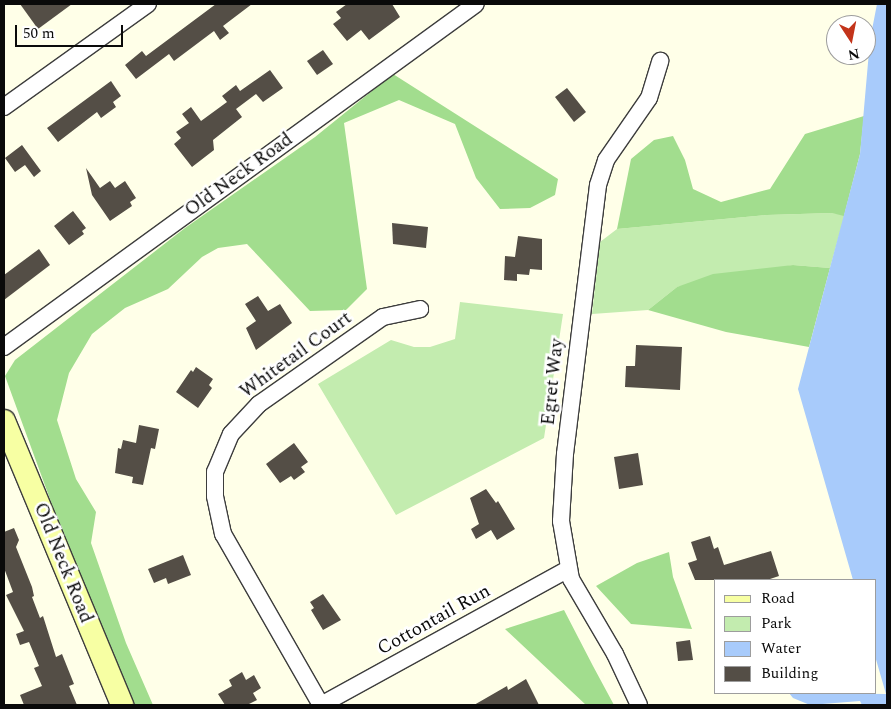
<!DOCTYPE html>
<style>
body{margin:0}
#map{position:relative;width:891px;height:709px;overflow:hidden;background:#ffffe8;font-family:Spectral,serif}
div>[style]{position:absolute}
.green>*{inset:0;background:#c3ecaf}
.forest>*{inset:0;background:#a2dd8e}
.water>*{inset:0;background:#a8cbfb}
.building>*{inset:0;background:#544e46}
.roads{filter:drop-shadow(1px 0 #3d3d3d) drop-shadow(-1px 0 #3d3d3d) drop-shadow(0 1px #3d3d3d) drop-shadow(0 -1px #3d3d3d)}
.street>*{height:16px;margin:-8px;padding:0 8px;transform-origin:8px;border-radius:8px;background:#fff}
.secondary>*{height:22px;margin:-11px;padding:0 11px;transform-origin:11px;border-radius:11px;background:#f7ffa3}
span{translate:-50% -50%;white-space:nowrap;text-align:center;line-height:1.15;-webkit-text-stroke:5px #fff;paint-order:stroke}
.street-label{font-size:19px;color:#0a0a0a}
.frame{position:absolute;inset:0;border:5px solid #0a0a0a;pointer-events:none}
.legend{position:absolute;left:714px;top:579px;width:162px;height:115px;box-sizing:border-box;background:#fff;border:1px solid #9d9d9d;margin:0;padding:6px 9px;list-style:none;font-size:15px;color:#0a0a0a}
.legend li{display:flex;align-items:center;gap:10px;height:25px}
.legend b{width:25px;border:1px solid #9d9d9d}
.north{position:absolute;left:826px;top:15px;width:50px;height:50px;box-sizing:border-box;background:#fff;border:1px solid #9d9d9d;border-radius:50%;rotate:169deg;font-size:14px;font-weight:700;line-height:20px;text-align:center;color:#0a0a0a}
.north::after{content:'';display:block;margin:auto;width:18px;height:22px;background:#c3341a;clip-path:polygon(50% 0,100% 100%,50% 72%,0 100%)}
.scale{position:absolute;left:15px;top:25px;width:108px;height:22px;box-sizing:border-box;border:2px solid #0a0a0a;border-top:0;padding-left:6px;font-size:15px;line-height:18px;white-space:nowrap;color:#0a0a0a;-webkit-text-stroke:4px #fff;paint-order:stroke}
</style>
<div id="map">
<div class="green">
<i style="clip-path:polygon(832px 213px,845px 214px,830px 268px,793px 265px,677px 287px,648px 310px,592px 314px,600px 242px,617px 229px,767px 215px)"></i>
<i style="clip-path:polygon(460px 302px,563px 314px,544px 438px,396px 515px,318px 384px,391px 340px,414px 347px,430px 347px,455px 339px)"></i>
</div>
<div class="forest">
<i style="clip-path:polygon(393px 74px,558px 179px,555px 195px,530px 208px,500px 209px,476px 178px,455px 124px,399px 100px,344px 123px,367px 289px,346px 310px,310px 311px,247px 244px,218px 248px,202px 257px,168px 289px,125px 308px,92px 334px,69px 373px,57px 420px,76px 479px,96px 512px,91px 543px,126px 643px,153px 705px,134px 705px,88px 603px,5px 376px,15px 360px,185px 228px,315px 137px)"></i>
<i style="clip-path:polygon(864px 116px,860px 154px,844px 216px,832px 213px,767px 215px,617px 229px,631px 159px,654px 140px,673px 136px,685px 160px,693px 189px,721px 202px,770px 189px,805px 134px)"></i>
<i style="clip-path:polygon(793px 265px,830px 268px,809px 347px,726px 332px,648px 310px,677px 287px,713px 274px)"></i>
<i style="clip-path:polygon(669px 552px,673px 577px,692px 629px,631px 624px,596px 586px,637px 563px)"></i>
<i style="clip-path:polygon(564px 610px,593px 666px,614px 705px,586px 705px,505px 629px)"></i>
</div>
<div class="water">
<i style="clip-path:polygon(877px 4px,887px 4px,887px 705px,862px 705px,860px 701px,810px 705px,793px 698px,789px 693px,886px 694px,875px 656px,875px 580px,853px 580px,798px 389px,860px 154px,870px 40px)"></i>
</div>
<div class="building">
<i style="clip-path:polygon(20px 4px,72px 4px,38px 29px)"></i>
<i style="clip-path:polygon(216px 4px,252px 4px,223px 26px,229px 33px,220px 40px,214px 31px,174px 61px,169px 54px,136px 79px,125px 65px,142px 51px,146px 56px)"></i>
<i style="clip-path:polygon(347px 4px,392px 4px,400px 17px,369px 40px,361px 30px,347px 41px,333px 24px,341px 18px,336px 12px)"></i>
<i style="clip-path:polygon(323px 50px,333px 64px,317px 75px,307px 61px)"></i>
<i style="clip-path:polygon(270px 70px,283px 88px,263px 102px,256px 94px,236px 109px,242px 117px,213px 140px,214px 150px,192px 167px,174px 144px,181px 138px,176px 132px,189px 123px,182px 114px,191px 107px,201px 121px,227px 102px,222px 96px,236px 85px,240px 91px)"></i>
<i style="clip-path:polygon(111px 81px,121px 96px,113px 102px,116px 107px,101px 118px,97px 112px,58px 142px,47px 128px)"></i>
<i style="clip-path:polygon(567px 88px,586px 112px,574px 122px,555px 97px)"></i>
<i style="clip-path:polygon(22px 145px,41px 171px,34px 177px,25px 165px,15px 172px,5px 158px)"></i>
<i style="clip-path:polygon(86px 168px,100px 188px,110px 181px,115px 188px,125px 181px,136px 198px,130px 202px,132px 206px,110px 221px,92px 195px)"></i>
<i style="clip-path:polygon(73px 211px,86px 228px,82px 231px,84px 234px,69px 245px,54px 226px)"></i>
<i style="clip-path:polygon(392px 223px,428px 227px,426px 248px,393px 244px)"></i>
<i style="clip-path:polygon(518px 236px,542px 239px,542px 270px,530px 269px,529px 275px,517px 274px,517px 281px,504px 280px,505px 256px,515px 257px)"></i>
<i style="clip-path:polygon(39px 249px,50px 265px,4px 300px,4px 275px)"></i>
<i style="clip-path:polygon(258px 296px,268px 311px,280px 304px,292px 323px,256px 350px,246px 328px,256px 321px,245px 304px)"></i>
<i style="clip-path:polygon(636px 345px,682px 347px,680px 390px,625px 387px,626px 366px,635px 366px)"></i>
<i style="clip-path:polygon(196px 367px,213px 379px,209px 385px,212px 388px,198px 408px,176px 392px,191px 370px,193px 372px)"></i>
<i style="clip-path:polygon(139px 425px,159px 429px,155px 449px,151px 448px,143px 485px,132px 483px,133px 477px,115px 473px,118px 448px,121px 449px,123px 440px,136px 443px)"></i>
<i style="clip-path:polygon(294px 443px,308px 462px,301px 467px,305px 472px,294px 480px,291px 476px,280px 483px,266px 464px)"></i>
<i style="clip-path:polygon(638px 453px,643px 485px,619px 489px,614px 457px)"></i>
<i style="clip-path:polygon(486px 489px,496px 503px,498px 501px,515px 529px,497px 540px,491px 530px,476px 539px,471px 529px,479px 524px,470px 498px)"></i>
<i style="clip-path:polygon(14px 528px,19px 540px,16px 547px,32px 587px,34px 596px,32px 597px,40px 618px,43px 616px,56px 657px,62px 654px,74px 684px,69px 686px,77px 705px,24px 705px,20px 695px,42px 686px,34px 668px,39px 666px,29px 642px,20px 645px,16px 634px,24px 631px,6px 595px,13px 592px,4px 568px,4px 532px)"></i>
<i style="clip-path:polygon(710px 536px,714px 549px,718px 547px,724px 565px,771px 551px,779px 576px,767px 580px,695px 580px,688px 563px,697px 560px,691px 542px)"></i>
<i style="clip-path:polygon(183px 555px,191px 575px,168px 584px,166px 578px,154px 583px,148px 569px)"></i>
<i style="clip-path:polygon(323px 594px,341px 620px,323px 630px,311px 610px,314px 608px,310px 602px)"></i>
<i style="clip-path:polygon(690px 640px,693px 660px,678px 661px,676px 642px)"></i>
<i style="clip-path:polygon(242px 672px,246px 680px,254px 675px,261px 688px,253px 693px,257px 700px,247px 705px,225px 705px,218px 694px,232px 686px,229px 680px)"></i>
<i style="clip-path:polygon(526px 679px,539px 705px,474px 705px,507px 686px,508px 690px)"></i>
</div>
<div class="roads">
<div class="street">
<i style="left:4px;top:107px;width:177px;rotate:-35.6deg"></i>
<i style="left:4px;top:347px;width:583px;rotate:-36.01deg"></i>
<i style="left:321px;top:705px;width:197px;rotate:-119.8deg"></i>
<i style="left:223px;top:534px;width:39px;rotate:-102deg"></i>
<i style="left:215px;top:496px;width:24px;rotate:-90deg"></i>
<i style="left:215px;top:472px;width:41px;rotate:-67.2deg"></i>
<i style="left:231px;top:434px;width:41px;rotate:-47deg"></i>
<i style="left:259px;top:404px;width:151px;rotate:-35.1deg"></i>
<i style="left:383px;top:317px;width:38px;rotate:-12deg"></i>
<i style="left:321px;top:705px;width:281px;rotate:-28.8deg"></i>
<i style="left:639px;top:705px;width:56px;rotate:-115.2deg"></i>
<i style="left:615px;top:654px;width:87px;rotate:-120.4deg"></i>
<i style="left:571px;top:579px;width:59px;rotate:-99.8deg"></i>
<i style="left:561px;top:521px;width:67px;rotate:-86.6deg"></i>
<i style="left:565px;top:454px;width:271px;rotate:-83deg"></i>
<i style="left:598px;top:185px;width:26px;rotate:-72deg"></i>
<i style="left:606px;top:160px;width:75px;rotate:-55.3deg"></i>
<i style="left:649px;top:98px;width:39px;rotate:-73deg"></i>
</div>
<div class="secondary">
<i style="left:4px;top:421px;width:308px;rotate:67.4deg"></i>
</div>
</div>
<div class="street-label">
<span style="left:239px;top:175px;rotate:-36deg">Old Neck Road</span>
<span style="left:296px;top:355px;rotate:-36deg">Whitetail Court</span>
<span style="left:553px;top:382px;rotate:-84deg">Egret Way</span>
<span style="left:63px;top:563px;rotate:68deg">Old Neck Road</span>
<span style="left:434px;top:620px;rotate:-29deg">Cottontail Run</span>
</div>
<div class="frame"></div>
<ul class="legend">
<li><b style="height:6px;background:#f7ffa3"></b>Road</li>
<li><b style="height:14px;background:#c3ecaf"></b>Park</li>
<li><b style="height:14px;background:#a8cbfb"></b>Water</li>
<li><b style="height:14px;background:#544e46"></b>Building</li>
</ul>
<div class="north">N</div>
<div class="scale">50 m</div>
</div>
